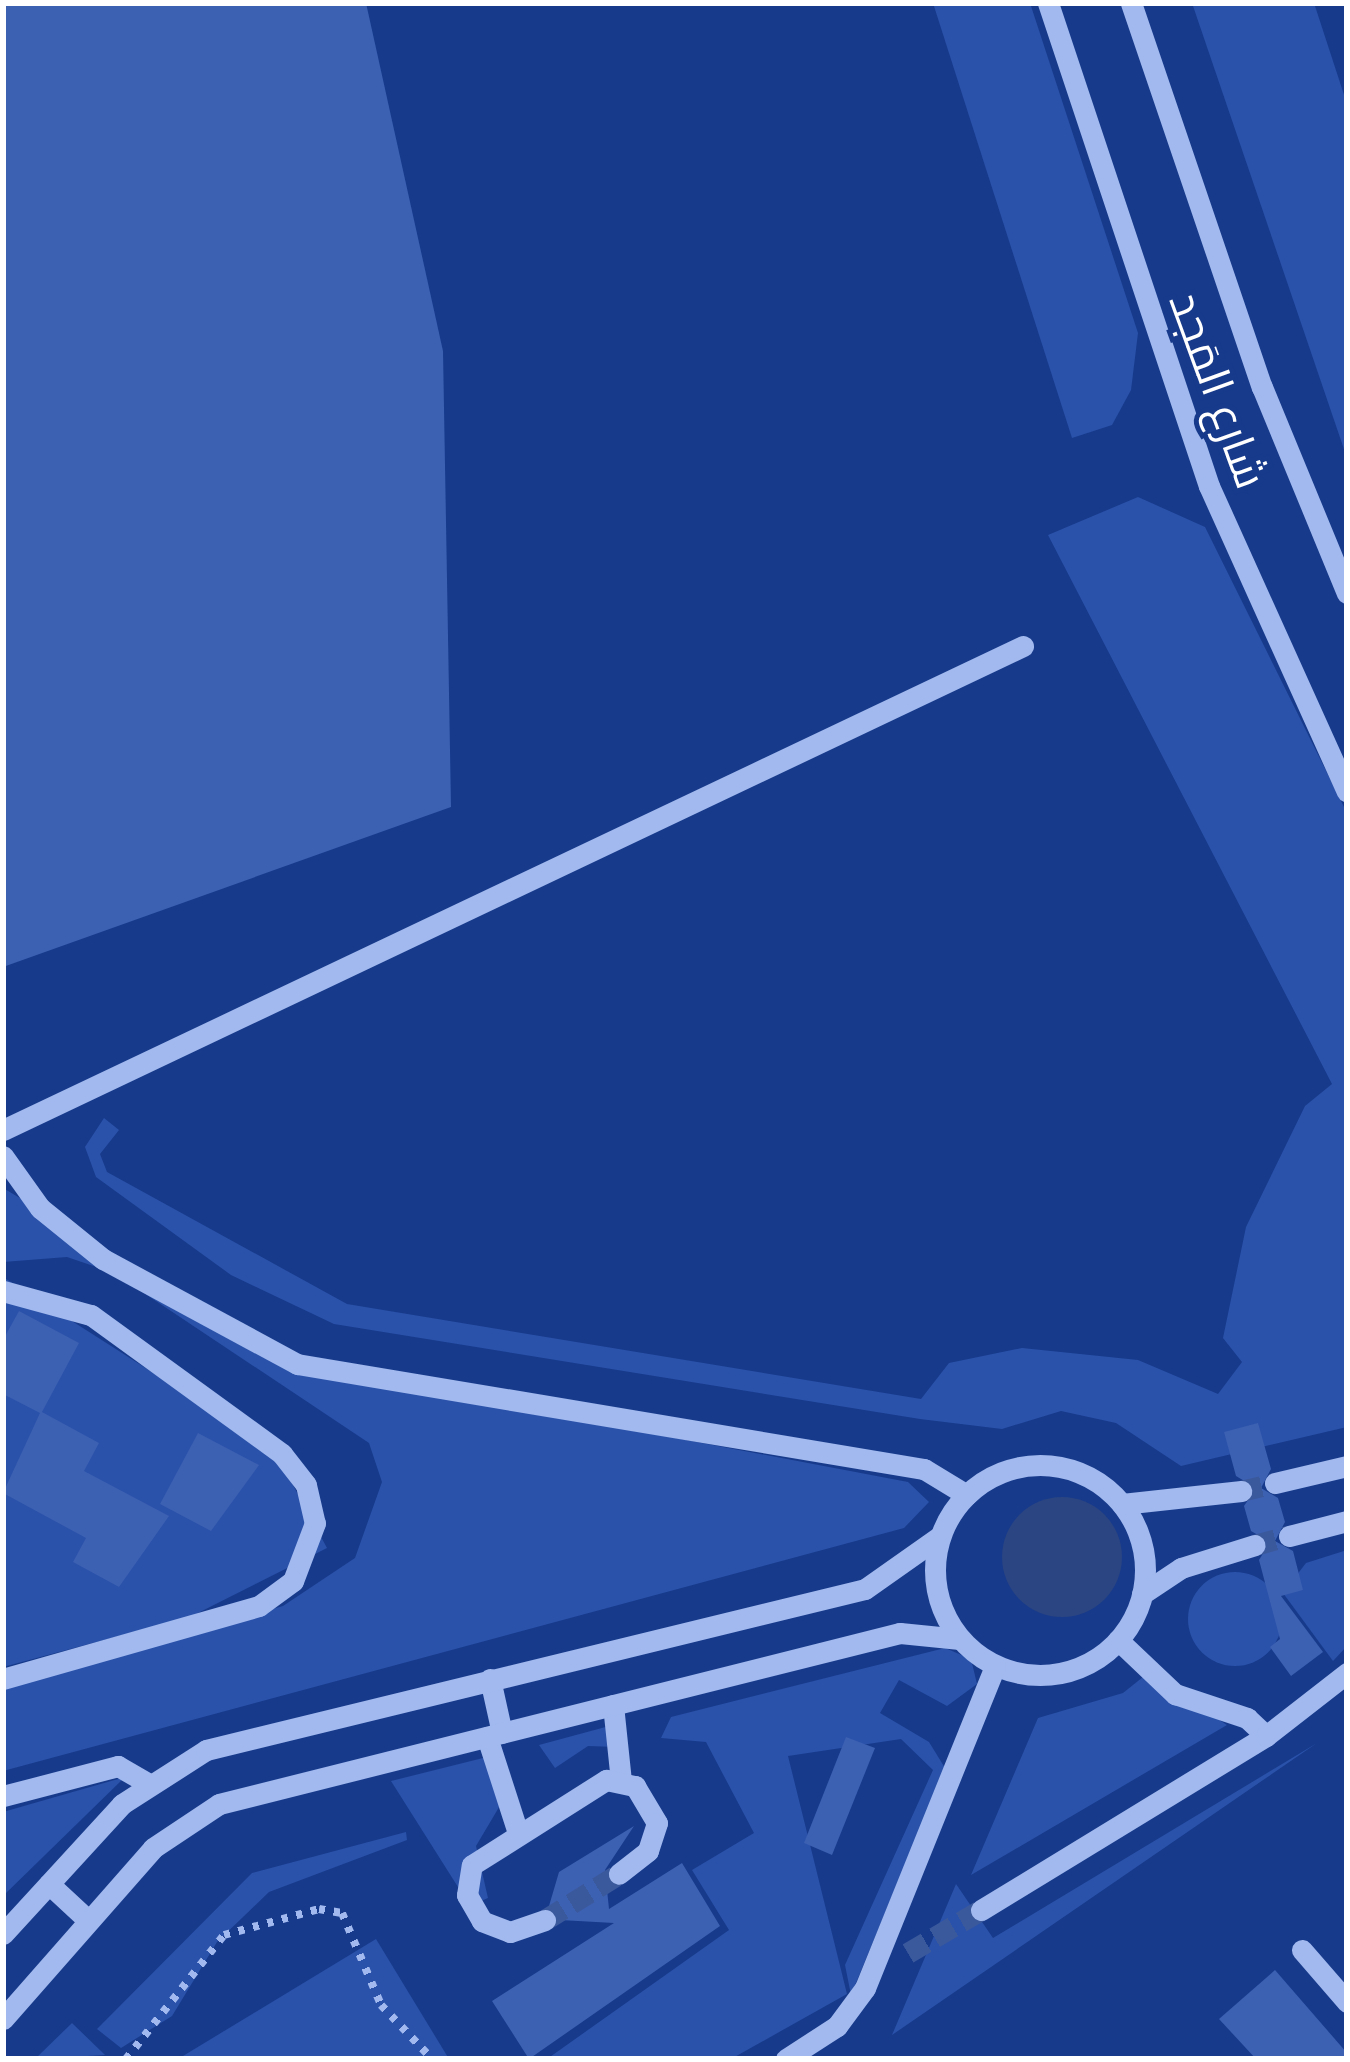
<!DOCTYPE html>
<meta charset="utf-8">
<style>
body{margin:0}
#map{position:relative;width:1350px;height:2062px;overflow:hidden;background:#173a8b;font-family:"Space Grotesk",Cairo,sans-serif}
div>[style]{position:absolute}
.green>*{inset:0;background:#2a52aa}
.round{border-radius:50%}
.water>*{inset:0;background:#2b4582}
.building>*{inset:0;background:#3c60b2}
.minor-tunnel>*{height:21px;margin-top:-10.5px;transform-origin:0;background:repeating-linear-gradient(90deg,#3a589c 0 21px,transparent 0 31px)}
.path>*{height:8px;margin-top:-4px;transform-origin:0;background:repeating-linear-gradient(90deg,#a1b9ee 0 6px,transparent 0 15px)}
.minor>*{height:21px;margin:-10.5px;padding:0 10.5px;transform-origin:10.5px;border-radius:10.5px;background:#a1b9ee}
.minor>.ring{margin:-10.5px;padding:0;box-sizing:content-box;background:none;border:21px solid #a1b9ee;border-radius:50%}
span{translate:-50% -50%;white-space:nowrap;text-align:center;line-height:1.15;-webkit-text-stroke:10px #173a8b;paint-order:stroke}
.street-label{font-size:45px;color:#fff}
.frame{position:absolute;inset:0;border:6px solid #fff;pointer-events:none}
</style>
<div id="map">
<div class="green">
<i style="clip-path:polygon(933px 3px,1030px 3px,1138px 333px,1131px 390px,1112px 425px,1072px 438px)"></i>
<i style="clip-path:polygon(1192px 3px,1314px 3px,1347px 104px,1347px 458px)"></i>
<i style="clip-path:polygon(1138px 497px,1205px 527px,1347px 813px,1347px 1427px,1181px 1466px,1116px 1423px,1061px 1411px,1002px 1429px,920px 1419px,334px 1324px,231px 1275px,96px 1177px,85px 1147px,104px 1118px,119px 1130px,100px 1154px,107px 1172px,347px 1304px,921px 1399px,949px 1363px,1022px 1348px,1138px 1360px,1218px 1394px,1242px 1362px,1223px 1338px,1246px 1227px,1305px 1106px,1332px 1084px,1048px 535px)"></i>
<i style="clip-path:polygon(3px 1188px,307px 1368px,908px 1482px,929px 1502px,904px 1528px,3px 1771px,3px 1686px,283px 1606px,355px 1558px,382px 1482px,369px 1443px,114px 1273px,67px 1257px,3px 1262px)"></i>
<i style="clip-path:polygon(3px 1277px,274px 1450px,327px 1548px,190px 1617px,3px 1667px)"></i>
<i style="clip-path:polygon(1347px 1550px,1347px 1646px,1333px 1661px,1283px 1593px,1306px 1563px)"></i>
<i class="round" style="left:1188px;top:1572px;width:94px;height:94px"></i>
<i style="clip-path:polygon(945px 1648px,971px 1659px,977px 1684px,947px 1706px,899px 1680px,880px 1713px,929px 1742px,945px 1768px,851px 1995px,845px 1965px,933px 1770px,901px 1739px,788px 1756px,847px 1994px,731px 2059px,547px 2059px,729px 1930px,692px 1870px,754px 1833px,706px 1742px,661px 1738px,671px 1717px)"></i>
<i style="clip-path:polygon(1148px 1673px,1227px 1725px,971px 1875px,1038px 1718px,1123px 1693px)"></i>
<i style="clip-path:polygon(613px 1725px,618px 1747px,588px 1746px,555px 1768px,539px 1745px)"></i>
<i style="clip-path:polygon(1317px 1743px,892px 2035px,956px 1884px,993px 1938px)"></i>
<i style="clip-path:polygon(487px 1757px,508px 1792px,476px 1846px,488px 1898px,470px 1906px,391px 1781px)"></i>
<i style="clip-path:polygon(125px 1777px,3px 1896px,3px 1812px)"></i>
<i style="clip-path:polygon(406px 1832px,407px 1840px,269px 1892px,217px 1942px,172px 2016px,121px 2048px,97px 2029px,252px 1873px)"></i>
<i style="clip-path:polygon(376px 1939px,449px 2059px,178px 2059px)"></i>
<i style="clip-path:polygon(72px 2023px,105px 2055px,35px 2059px)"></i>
</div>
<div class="water">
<i class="round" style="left:1002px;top:1497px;width:120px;height:120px"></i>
</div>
<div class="building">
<i style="clip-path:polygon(3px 3px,366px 3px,443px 351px,451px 807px,3px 967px)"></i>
<i style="clip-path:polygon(19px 1311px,79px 1343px,42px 1412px,99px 1443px,84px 1471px,169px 1516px,119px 1587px,73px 1562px,86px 1538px,3px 1493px,40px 1413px,3px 1394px,3px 1340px)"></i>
<i style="clip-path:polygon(1258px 1423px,1271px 1469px,1261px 1488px,1278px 1498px,1285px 1522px,1275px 1541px,1293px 1551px,1303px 1590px,1281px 1596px,1323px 1652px,1291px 1676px,1270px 1647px,1280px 1639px,1259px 1560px,1270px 1542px,1251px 1531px,1244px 1506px,1256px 1488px,1236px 1476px,1224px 1432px)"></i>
<i style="clip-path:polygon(198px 1433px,259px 1465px,211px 1531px,160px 1504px)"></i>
<i style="clip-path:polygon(846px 1737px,875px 1748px,832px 1855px,804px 1843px)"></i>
<i style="clip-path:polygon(634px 1826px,605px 1870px,609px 1909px,682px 1863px,720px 1926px,529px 2059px,492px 2001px,614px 1923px,560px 1920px,549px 1906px,559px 1872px)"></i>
<i style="clip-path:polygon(1275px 1970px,1347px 2053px,1347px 2059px,1256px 2059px,1219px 2019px)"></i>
</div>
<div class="minor-tunnel">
<i style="left:1241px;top:1491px;width:35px;rotate:-13deg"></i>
<i style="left:1255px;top:1545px;width:35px;rotate:-15deg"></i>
<i style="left:545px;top:1920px;width:87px;rotate:-31.9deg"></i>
<i style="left:908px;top:1953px;width:85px;rotate:-30.5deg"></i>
</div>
<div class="path">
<i style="left:126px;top:2059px;width:158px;rotate:-51.7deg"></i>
<i style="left:224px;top:1935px;width:98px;rotate:-15.3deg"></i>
<i style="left:319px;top:1909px;width:23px;rotate:10deg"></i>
<i style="left:342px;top:1913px;width:100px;rotate:67deg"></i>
<i style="left:381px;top:2005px;width:74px;rotate:46.6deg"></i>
</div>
<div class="minor">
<i style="left:1048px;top:3px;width:509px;rotate:71.57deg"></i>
<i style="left:1209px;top:486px;width:335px;rotate:65.7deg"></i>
<i style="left:1131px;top:3px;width:406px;rotate:71.2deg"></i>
<i style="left:1262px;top:387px;width:223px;rotate:67.6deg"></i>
<i style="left:3px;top:1130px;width:1129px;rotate:-25.38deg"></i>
<i style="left:3px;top:1156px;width:64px;rotate:54.6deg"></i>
<i style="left:40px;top:1208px;width:81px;rotate:39deg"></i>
<i style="left:103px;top:1259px;width:221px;rotate:28.4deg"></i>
<i style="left:297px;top:1364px;width:636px;rotate:9.51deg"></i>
<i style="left:924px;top:1469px;width:50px;rotate:31.2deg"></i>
<i style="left:3px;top:1291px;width:91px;rotate:15.3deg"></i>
<i style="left:91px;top:1315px;width:236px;rotate:36deg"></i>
<i style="left:282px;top:1454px;width:39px;rotate:52deg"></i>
<i style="left:306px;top:1485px;width:39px;rotate:77deg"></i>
<i style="left:315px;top:1523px;width:62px;rotate:110.8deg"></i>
<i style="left:293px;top:1581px;width:42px;rotate:143.7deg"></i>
<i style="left:259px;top:1606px;width:266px;rotate:164.1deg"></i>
<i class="ring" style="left:935px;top:1465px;width:189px;height:189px"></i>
<i style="left:1275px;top:1483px;width:74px;rotate:-13.3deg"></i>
<i style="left:1122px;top:1504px;width:120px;rotate:-6.2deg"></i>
<i style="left:1289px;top:1536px;width:60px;rotate:-14.5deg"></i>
<i style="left:1142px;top:1594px;width:47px;rotate:-33.7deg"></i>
<i style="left:1181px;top:1568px;width:77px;rotate:-17.3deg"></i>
<i style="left:1118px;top:1640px;width:79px;rotate:43.5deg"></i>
<i style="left:1175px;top:1694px;width:76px;rotate:18.4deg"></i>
<i style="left:1247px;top:1718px;width:26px;rotate:43deg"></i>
<i style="left:490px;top:1679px;width:55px;rotate:77.5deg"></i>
<i style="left:613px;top:1705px;width:76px;rotate:84deg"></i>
<i style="left:487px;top:1737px;width:98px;rotate:72.1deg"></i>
<i style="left:3px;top:1796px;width:119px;rotate:-14.6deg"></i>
<i style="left:118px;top:1766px;width:34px;rotate:30deg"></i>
<i style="left:49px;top:1884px;width:54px;rotate:42.8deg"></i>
<i style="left:981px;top:1910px;width:334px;rotate:-31.4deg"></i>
<i style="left:1266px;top:1736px;width:103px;rotate:-37.9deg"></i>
<i style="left:545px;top:1920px;width:37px;rotate:161deg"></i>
<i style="left:510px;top:1932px;width:30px;rotate:-159deg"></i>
<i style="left:482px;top:1921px;width:30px;rotate:-120deg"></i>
<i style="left:467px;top:1895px;width:30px;rotate:-81deg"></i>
<i style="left:472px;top:1865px;width:159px;rotate:-32.4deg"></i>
<i style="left:606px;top:1780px;width:30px;rotate:12deg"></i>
<i style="left:635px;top:1786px;width:43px;rotate:59.3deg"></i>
<i style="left:657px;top:1823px;width:29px;rotate:108deg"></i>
<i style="left:648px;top:1851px;width:37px;rotate:142deg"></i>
<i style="left:3px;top:1934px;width:176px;rotate:-47.5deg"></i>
<i style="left:122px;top:1804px;width:100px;rotate:-32.7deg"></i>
<i style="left:206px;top:1750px;width:678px;rotate:-13.73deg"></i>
<i style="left:865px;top:1589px;width:92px;rotate:-35.2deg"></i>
<i style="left:1302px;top:1950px;width:69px;rotate:49.1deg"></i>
<i style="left:3px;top:2019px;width:227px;rotate:-48.7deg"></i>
<i style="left:153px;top:1848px;width:79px;rotate:-33.7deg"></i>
<i style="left:219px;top:1804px;width:702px;rotate:-14.1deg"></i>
<i style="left:900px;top:1633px;width:60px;rotate:5.7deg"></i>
<i style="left:786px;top:2059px;width:61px;rotate:-32.9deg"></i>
<i style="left:837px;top:2026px;width:47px;rotate:-53.6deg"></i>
<i style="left:865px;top:1988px;width:347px;rotate:-68deg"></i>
</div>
<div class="street-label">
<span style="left:1218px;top:390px;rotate:70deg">شارع المَجد</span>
</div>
<div class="frame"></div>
</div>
